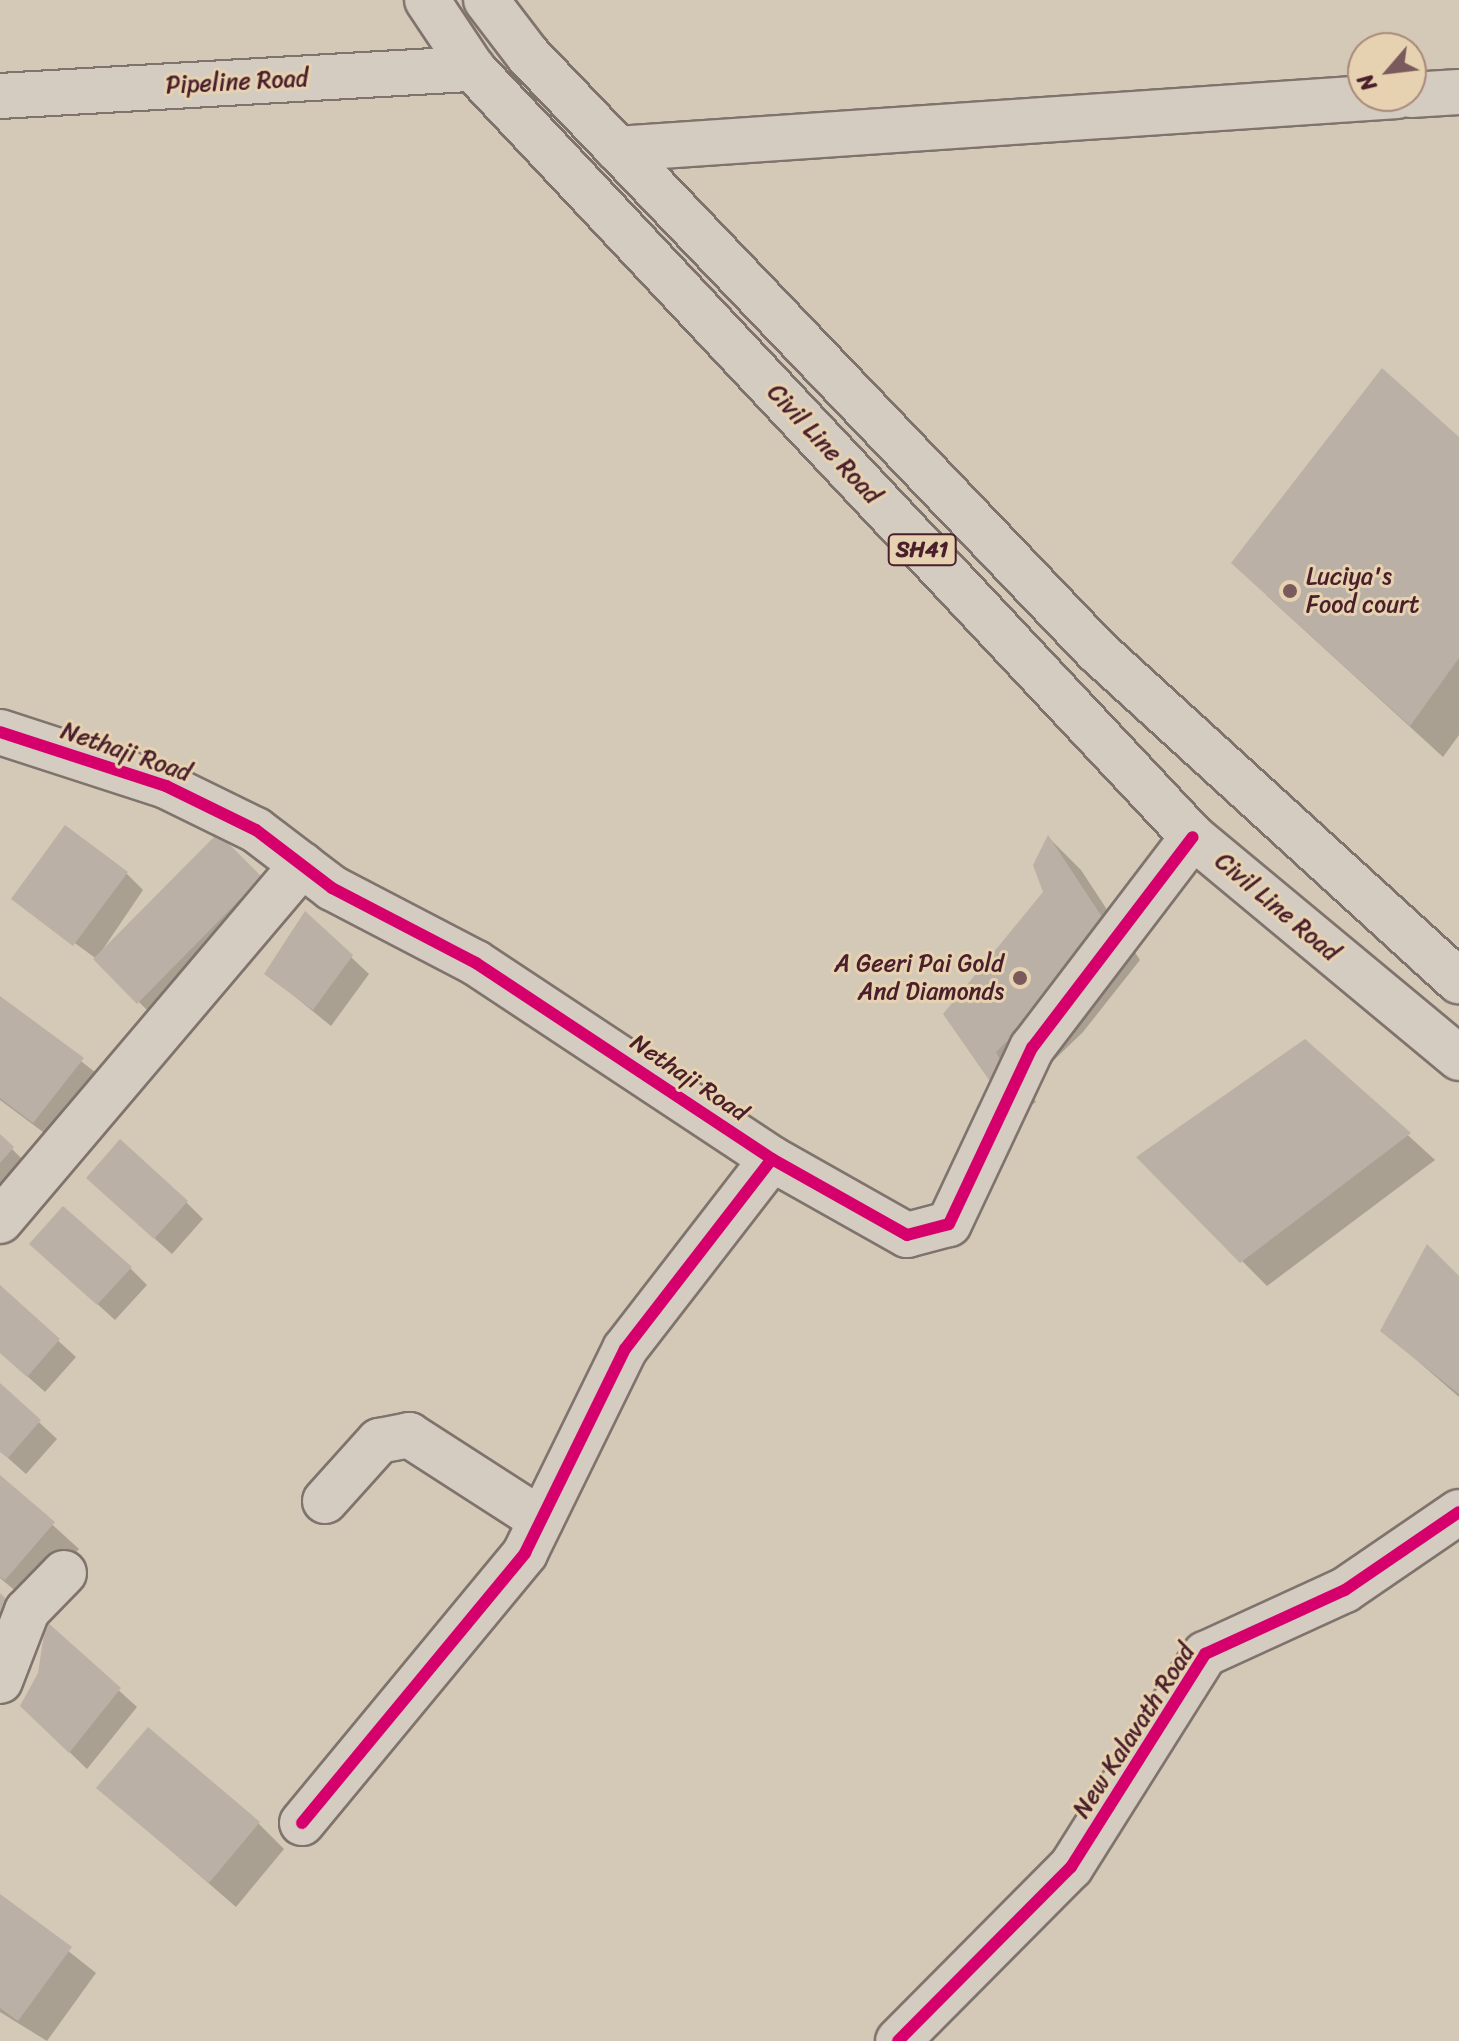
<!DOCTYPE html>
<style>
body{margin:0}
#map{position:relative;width:1459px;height:2041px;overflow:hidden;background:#d4c8b7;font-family:Sriracha,sans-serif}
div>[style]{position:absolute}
.shadow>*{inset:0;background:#0003}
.building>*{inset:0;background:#bbb0a5}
.roads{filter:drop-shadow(2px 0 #80736d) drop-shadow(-2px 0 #80736d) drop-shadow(0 2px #80736d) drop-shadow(0 -2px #80736d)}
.street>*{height:44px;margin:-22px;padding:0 22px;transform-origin:22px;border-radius:22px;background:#d4ccc0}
.secondary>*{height:44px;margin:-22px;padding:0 22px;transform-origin:22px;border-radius:22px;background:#d4ccc0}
.primary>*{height:44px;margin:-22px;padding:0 22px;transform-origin:22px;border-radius:22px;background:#d4ccc0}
.cycleway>*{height:12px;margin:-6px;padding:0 6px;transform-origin:6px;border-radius:6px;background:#d6006c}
.dots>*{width:22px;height:22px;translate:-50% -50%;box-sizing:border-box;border:4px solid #e6d2b0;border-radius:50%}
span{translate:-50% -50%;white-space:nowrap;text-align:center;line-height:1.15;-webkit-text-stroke:6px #e6d2b0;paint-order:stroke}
.shield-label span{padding:2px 6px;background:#e6d2b0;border:2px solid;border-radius:6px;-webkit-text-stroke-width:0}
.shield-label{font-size:22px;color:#4a1f2b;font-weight:700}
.street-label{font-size:24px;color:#4a1f2b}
.poi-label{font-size:24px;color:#4a1f2b}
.left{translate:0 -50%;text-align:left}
.right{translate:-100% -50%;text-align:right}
.north{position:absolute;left:1347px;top:32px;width:80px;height:80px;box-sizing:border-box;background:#e6d2b0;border:2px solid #a88a7b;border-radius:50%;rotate:242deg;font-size:22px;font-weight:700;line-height:32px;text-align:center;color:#4a1f2b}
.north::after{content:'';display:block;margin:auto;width:28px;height:36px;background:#7a5a5c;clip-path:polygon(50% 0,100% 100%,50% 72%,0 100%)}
</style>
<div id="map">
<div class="shadow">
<i style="clip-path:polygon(1459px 440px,1459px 735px,1443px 757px,1266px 595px)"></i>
<i style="clip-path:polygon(218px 835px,286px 904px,164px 1027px,94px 957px,14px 899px,126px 873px,143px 890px,97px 958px)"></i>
<i style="clip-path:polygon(1049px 838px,1081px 870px,1140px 960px,1083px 1032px,1027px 1086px,1036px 1102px,1023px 1111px,945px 1014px,1045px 892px)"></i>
<i style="clip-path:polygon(305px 914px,369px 974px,331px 1026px,267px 974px)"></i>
<i style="clip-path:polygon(0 998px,100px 1076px,51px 1138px,0 1100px)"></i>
<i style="clip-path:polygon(1305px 1041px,1435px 1160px,1267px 1286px,1139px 1157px)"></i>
<i style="clip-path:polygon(0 1137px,29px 1166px,7px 1191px,0 1184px)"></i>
<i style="clip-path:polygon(106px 1195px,186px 1202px,203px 1219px,172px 1254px)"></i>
<i style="clip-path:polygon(49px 1260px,130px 1268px,147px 1285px,115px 1320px)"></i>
<i style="clip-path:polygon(1459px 1278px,1459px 1397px,1382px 1330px)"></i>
<i style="clip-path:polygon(0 1288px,76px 1357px,45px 1392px,0 1352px)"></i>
<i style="clip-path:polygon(0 1386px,57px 1439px,26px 1474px,0 1451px)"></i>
<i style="clip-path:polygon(0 1477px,79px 1549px,31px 1604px,0 1578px)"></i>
<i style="clip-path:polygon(47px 1625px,137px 1707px,87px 1769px,22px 1706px,39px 1673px)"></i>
<i style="clip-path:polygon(99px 1788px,258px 1823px,284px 1849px,236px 1907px)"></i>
<i style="clip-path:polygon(0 1897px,96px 1973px,47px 2041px,0 2012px)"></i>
</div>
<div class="building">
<i style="clip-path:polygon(1382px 368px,1459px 437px,1459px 658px,1410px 726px,1231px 563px)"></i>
<i style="clip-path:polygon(65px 825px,128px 872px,73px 946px,11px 899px)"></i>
<i style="clip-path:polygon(218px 833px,262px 877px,137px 1004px,93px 959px)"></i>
<i style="clip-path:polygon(1048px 835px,1108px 926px,1051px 999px,996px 1052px,1005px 1069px,989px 1080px,943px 1014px,1043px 892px,1033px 865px)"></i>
<i style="clip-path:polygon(305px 911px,353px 955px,313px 1010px,264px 974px)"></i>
<i style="clip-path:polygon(0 996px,84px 1058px,33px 1123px,0 1098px)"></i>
<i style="clip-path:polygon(1305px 1039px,1411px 1133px,1240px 1263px,1136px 1157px)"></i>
<i style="clip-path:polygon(0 1134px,14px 1147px,0 1163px)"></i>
<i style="clip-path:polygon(120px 1139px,188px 1201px,154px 1239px,86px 1178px)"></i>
<i style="clip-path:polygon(63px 1206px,132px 1267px,97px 1305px,29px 1244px)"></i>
<i style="clip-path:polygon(1427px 1244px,1459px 1276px,1459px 1394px,1380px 1331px)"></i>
<i style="clip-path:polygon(0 1285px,60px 1339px,27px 1377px,0 1353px)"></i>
<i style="clip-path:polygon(0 1383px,41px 1420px,8px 1458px,0 1452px)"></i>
<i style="clip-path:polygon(0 1475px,55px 1522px,5px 1580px,0 1577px)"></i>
<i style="clip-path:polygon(0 1593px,10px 1603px,0 1614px)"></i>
<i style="clip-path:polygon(46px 1621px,121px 1688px,69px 1753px,20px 1706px,38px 1673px)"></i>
<i style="clip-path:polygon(148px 1727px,260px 1822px,209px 1883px,96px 1788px)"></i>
<i style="clip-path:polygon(0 1894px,72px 1947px,18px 2021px,0 2008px)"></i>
</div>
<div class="roads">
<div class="street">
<i style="left:0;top:732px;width:175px;rotate:18deg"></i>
<i style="left:166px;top:786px;width:100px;rotate:26.1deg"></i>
<i style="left:256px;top:830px;width:96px;rotate:37.3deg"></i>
<i style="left:332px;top:888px;width:162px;rotate:27.5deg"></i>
<i style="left:476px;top:963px;width:355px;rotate:33.5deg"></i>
<i style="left:772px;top:1159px;width:155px;rotate:29.4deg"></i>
<i style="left:907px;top:1235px;width:43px;rotate:-14.7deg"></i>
<i style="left:949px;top:1224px;width:195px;rotate:-64.8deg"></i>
<i style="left:1032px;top:1048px;width:265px;rotate:-52.7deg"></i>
<i style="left:0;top:1221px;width:467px;rotate:-49.7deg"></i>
<i style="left:325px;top:1501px;width:81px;rotate:-48deg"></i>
<i style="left:379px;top:1441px;width:31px;rotate:-11deg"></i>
<i style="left:409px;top:1435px;width:157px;rotate:32.8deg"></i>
<i style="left:0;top:1681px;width:75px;rotate:-68.9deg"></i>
<i style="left:27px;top:1611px;width:53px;rotate:-45.8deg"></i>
<i style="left:302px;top:1823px;width:350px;rotate:-50.4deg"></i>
<i style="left:525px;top:1553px;width:227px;rotate:-63.9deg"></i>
<i style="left:625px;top:1349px;width:240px;rotate:-52.3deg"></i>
<i style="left:898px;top:2041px;width:245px;rotate:-45.2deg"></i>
<i style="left:1071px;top:1867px;width:252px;rotate:-57.8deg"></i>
<i style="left:1205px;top:1654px;width:154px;rotate:-24.6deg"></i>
<i style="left:1345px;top:1590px;width:138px;rotate:-34.4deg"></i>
</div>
<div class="secondary">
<i style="left:1411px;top:95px;width:48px;rotate:-3.6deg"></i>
<i style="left:0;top:96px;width:474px;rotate:-3.3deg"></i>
<i style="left:617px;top:149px;width:782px;rotate:-3.89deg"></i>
</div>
<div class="primary">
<i style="left:427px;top:0;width:83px;rotate:56.3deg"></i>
<i style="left:473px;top:69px;width:1053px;rotate:46.85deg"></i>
<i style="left:1193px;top:837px;width:346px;rotate:39.7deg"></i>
<i style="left:486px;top:0;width:69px;rotate:52.6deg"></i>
<i style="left:528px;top:55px;width:824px;rotate:46.33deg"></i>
<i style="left:1097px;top:651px;width:490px;rotate:42.4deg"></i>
</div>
</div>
<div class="cycleway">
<i style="left:0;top:732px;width:175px;rotate:18deg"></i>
<i style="left:166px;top:786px;width:100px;rotate:26.1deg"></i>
<i style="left:256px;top:830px;width:96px;rotate:37.3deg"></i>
<i style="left:332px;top:888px;width:162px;rotate:27.5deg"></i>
<i style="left:476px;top:963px;width:355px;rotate:33.5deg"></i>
<i style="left:772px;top:1159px;width:155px;rotate:29.4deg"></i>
<i style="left:907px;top:1235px;width:43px;rotate:-14.7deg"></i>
<i style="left:949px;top:1224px;width:195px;rotate:-64.8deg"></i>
<i style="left:1032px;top:1048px;width:265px;rotate:-52.7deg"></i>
<i style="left:302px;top:1823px;width:350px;rotate:-50.4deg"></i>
<i style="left:525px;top:1553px;width:227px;rotate:-63.9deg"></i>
<i style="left:625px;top:1349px;width:240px;rotate:-52.3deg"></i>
<i style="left:898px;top:2041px;width:245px;rotate:-45.2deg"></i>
<i style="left:1071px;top:1867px;width:252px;rotate:-57.8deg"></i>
<i style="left:1205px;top:1654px;width:154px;rotate:-24.6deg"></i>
<i style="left:1345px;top:1590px;width:138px;rotate:-34.4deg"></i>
</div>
<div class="dots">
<i style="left:1290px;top:591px;background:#7a5a5c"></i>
<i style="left:1020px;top:978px;background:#7a5a5c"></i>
</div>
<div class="shield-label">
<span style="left:922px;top:550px">SH41</span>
</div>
<div class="street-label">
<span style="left:237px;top:82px;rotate:-3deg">Pipeline Road</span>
<span style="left:824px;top:444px;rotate:47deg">Civil Line Road</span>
<span style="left:126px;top:752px;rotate:19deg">Nethaji Road</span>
<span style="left:1277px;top:907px;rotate:40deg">Civil Line Road</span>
<span style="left:689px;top:1078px;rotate:34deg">Nethaji Road</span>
<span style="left:1134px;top:1731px;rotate:-57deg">New Kalavath Road</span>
</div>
<div class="poi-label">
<span class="left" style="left:1306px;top:591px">Luciya's<br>Food court</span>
<span class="right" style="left:1004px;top:978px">A Geeri Pai Gold<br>And Diamonds</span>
</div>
<div class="north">N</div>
</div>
